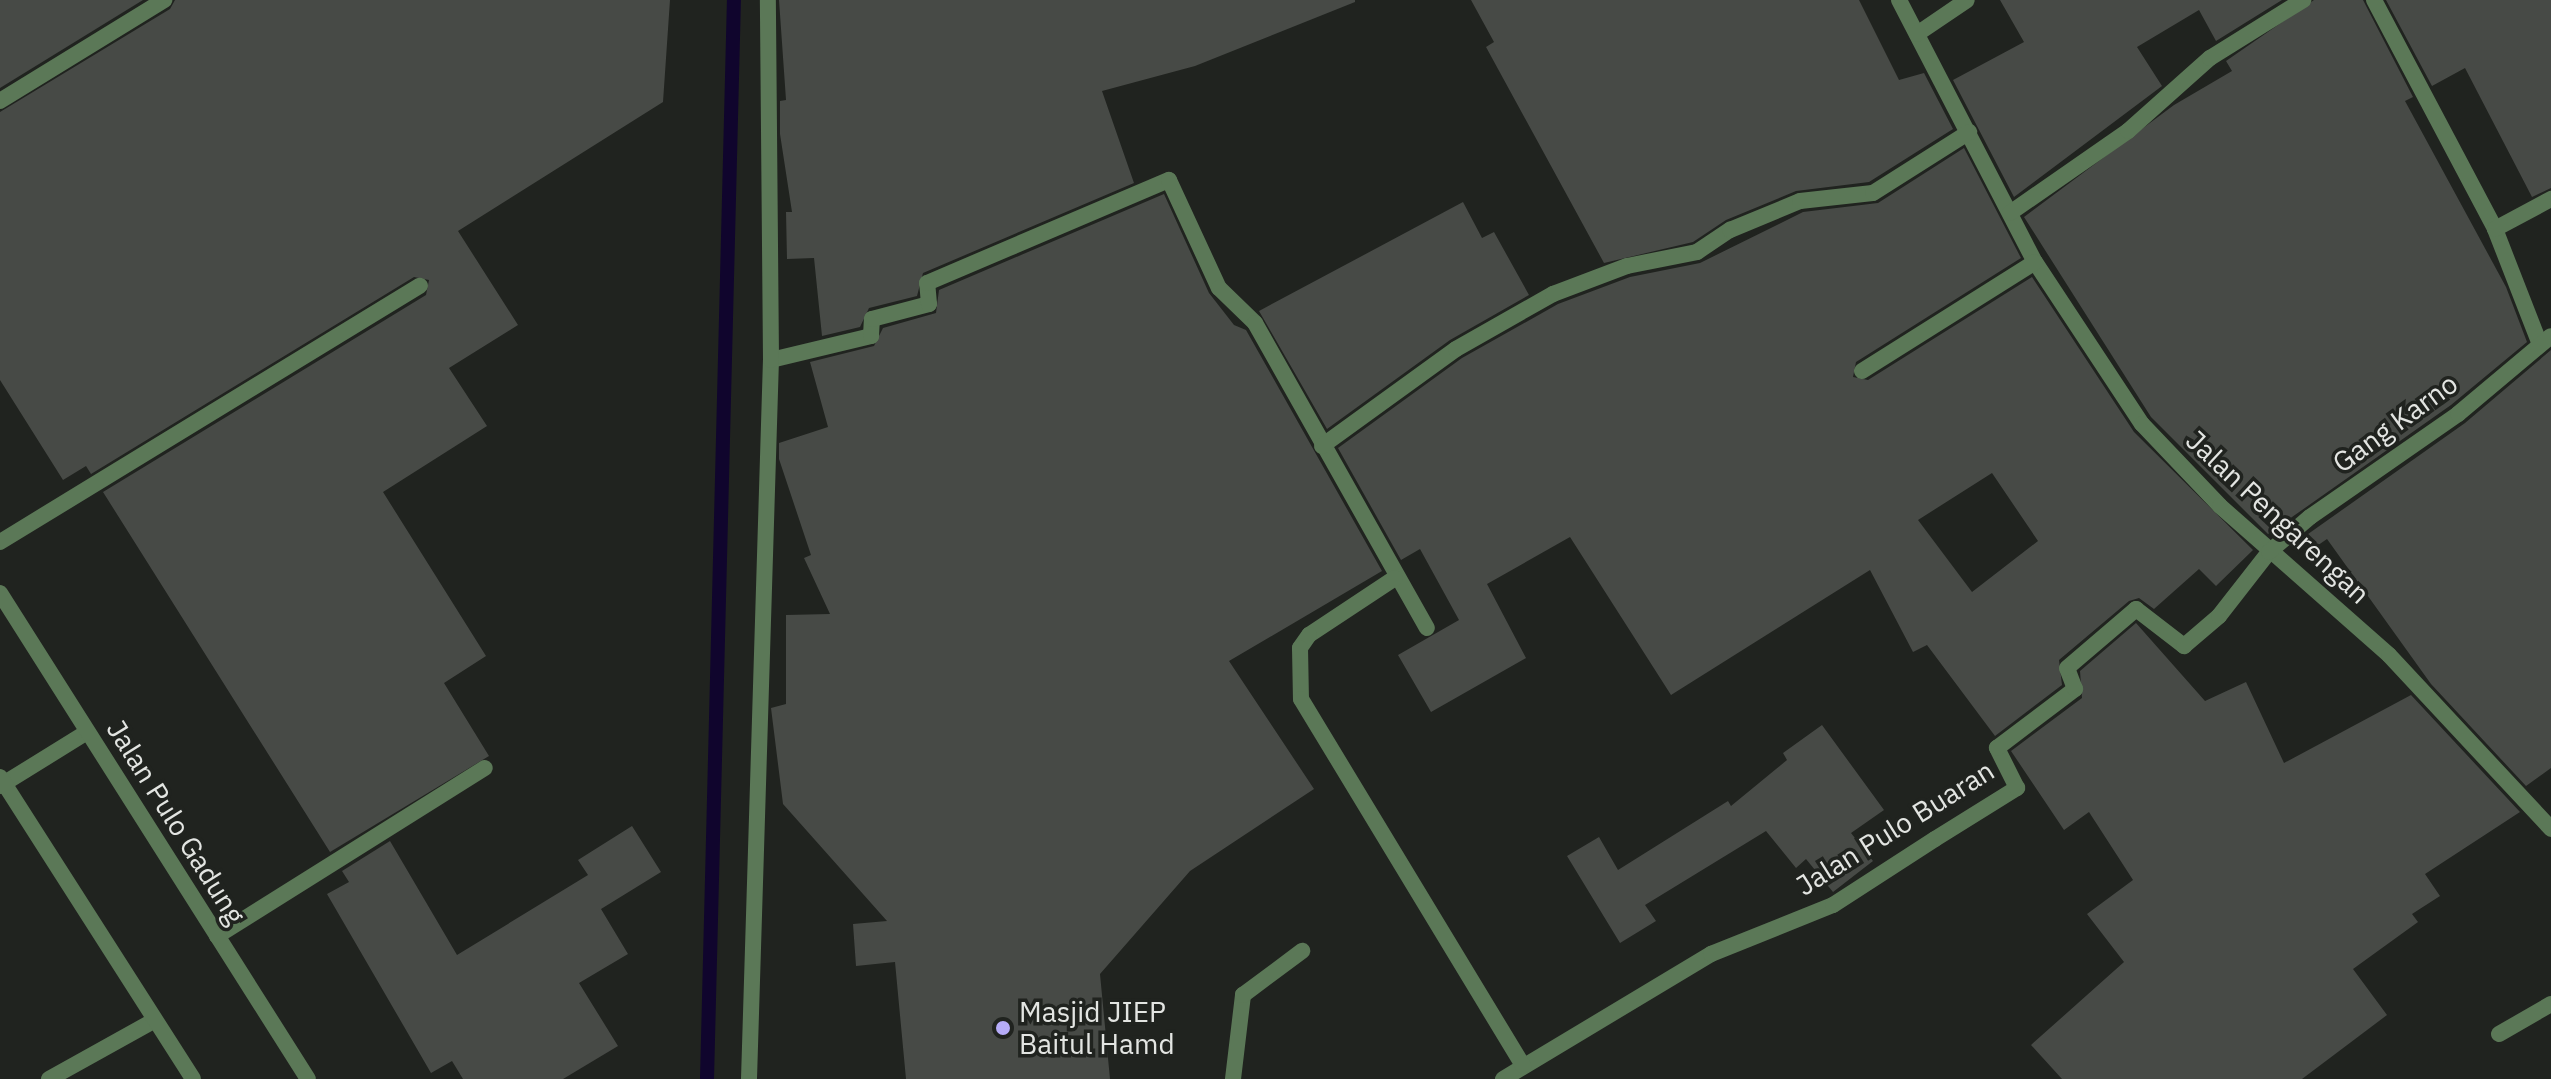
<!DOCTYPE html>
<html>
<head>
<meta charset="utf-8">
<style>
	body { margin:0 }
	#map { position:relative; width:2551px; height:1079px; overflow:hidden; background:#20231f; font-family:"IBM Plex Sans",sans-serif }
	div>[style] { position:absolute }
	.stream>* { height:14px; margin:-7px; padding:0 7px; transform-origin:7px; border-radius:7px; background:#10052d }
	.building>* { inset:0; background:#474a46 }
	.service>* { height:16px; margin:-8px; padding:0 8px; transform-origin:8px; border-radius:8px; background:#5b7857 }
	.minor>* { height:16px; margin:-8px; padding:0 8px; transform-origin:8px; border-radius:8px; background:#5b7857 }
	.tertiary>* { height:16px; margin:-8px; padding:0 8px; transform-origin:8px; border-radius:8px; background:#5b7857 }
	.dots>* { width:22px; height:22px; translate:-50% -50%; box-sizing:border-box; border:4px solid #20231f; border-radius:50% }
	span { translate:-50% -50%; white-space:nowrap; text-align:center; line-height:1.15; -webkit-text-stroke:7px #20231f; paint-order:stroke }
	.street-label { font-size:28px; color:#e3e5e2 }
	.poi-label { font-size:28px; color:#e3e5e2 }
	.left { translate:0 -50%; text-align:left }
</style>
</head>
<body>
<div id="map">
	<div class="stream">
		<i style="left:707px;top:1079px;width:1079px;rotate:-88.57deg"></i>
	</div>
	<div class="building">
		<i style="clip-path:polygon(0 0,143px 0,0 88px)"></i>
		<i style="clip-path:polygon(175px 0,670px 0,663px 102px,458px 231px,518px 325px,449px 368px,487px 426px,383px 492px,486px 656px,444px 683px,489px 756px,330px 852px,103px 492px,426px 295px,429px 280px,414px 277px,91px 474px,86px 466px,63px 480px,0 380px,0 112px,170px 9px)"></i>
		<i style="clip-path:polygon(779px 0,1355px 0,1355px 2px,1195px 66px,1102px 91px,1134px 183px,923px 273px,917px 296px,869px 308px,860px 327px,822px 336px,814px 258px,787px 259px,786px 212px,792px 212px,780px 134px,780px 101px,786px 100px)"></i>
		<i style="clip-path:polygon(1471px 0,1859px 0,1899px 80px,1924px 73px,1953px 129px,1869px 182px,1796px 191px,1726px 220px,1693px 242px,1604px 263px,1486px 47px,1494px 42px)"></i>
		<i style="clip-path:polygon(2000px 0,2282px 0,2216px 41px,2199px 10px,2137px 47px,2162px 86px,2014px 197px,1953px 80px,2024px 42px)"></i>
		<i style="clip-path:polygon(2314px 0,2363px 0,2413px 97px,2405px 101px,2506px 287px,2527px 342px,2451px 405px,2268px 534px,2151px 417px,2024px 217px,2174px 105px,2232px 71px,2226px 61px)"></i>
		<i style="clip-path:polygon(2386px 0,2551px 0,2551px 188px,2532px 197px,2465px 68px,2432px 86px)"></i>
		<i style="clip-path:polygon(evenodd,1964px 148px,2021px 258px,1856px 362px,1853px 377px,1868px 380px,2032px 277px,2134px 432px,2253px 550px,2216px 586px,2199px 569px,2154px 609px,2139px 598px,2129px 601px,2059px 660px,2062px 685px,1995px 736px,1927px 645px,1913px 652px,1870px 570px,1671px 695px,1570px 537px,1487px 584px,1526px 658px,1431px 712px,1398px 655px,1459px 620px,1420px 549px,1401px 560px,1338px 448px,1462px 358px,1558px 304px,1630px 277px,1700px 263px,1803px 212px,1878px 203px,1964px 148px,1992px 473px,2038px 541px,1972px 592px,1918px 520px,1992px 473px)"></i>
		<i style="clip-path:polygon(1164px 194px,1209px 293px,1234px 325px,1246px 330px,1382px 571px,1229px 661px,1314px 789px,1190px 871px,1100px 974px,1110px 1079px,906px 1079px,895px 962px,856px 966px,853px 924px,887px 921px,783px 804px,771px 708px,786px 704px,786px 615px,830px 614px,804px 558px,811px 555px,779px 459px,779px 443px,828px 427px,810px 362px,874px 346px,883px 328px,936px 313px,939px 290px)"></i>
		<i style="clip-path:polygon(1463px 202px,1482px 238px,1494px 232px,1529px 295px,1450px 340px,1327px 429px,1259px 311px)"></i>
		<i style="clip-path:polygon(2551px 350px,2551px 768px,2526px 786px,2431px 684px,2327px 539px,2311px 550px,2301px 539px,2465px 423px)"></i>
		<i style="clip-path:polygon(2136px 623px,2205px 701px,2246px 682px,2284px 763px,2411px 695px,2520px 812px,2425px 874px,2440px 896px,2412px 914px,2418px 922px,2353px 969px,2387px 1015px,2302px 1079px,2062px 1079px,2031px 1045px,2124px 962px,2087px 914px,2133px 880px,2089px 812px,2064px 830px,2011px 751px,2082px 698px,2080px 671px)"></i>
		<i style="clip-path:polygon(1822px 725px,1884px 810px,1851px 833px,1873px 861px,1833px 892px,1806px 859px,1796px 868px,1766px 831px,1645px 905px,1656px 921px,1620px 943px,1567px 856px,1599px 837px,1618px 870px,1728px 801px,1731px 806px,1787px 760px,1783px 753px)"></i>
		<i style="clip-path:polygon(632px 826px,661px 872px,601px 909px,628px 954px,579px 983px,618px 1046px,563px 1079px,463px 1079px,452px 1061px,431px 1073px,327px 894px,349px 882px,342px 871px,390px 841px,457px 955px,588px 875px,578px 860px)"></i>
	</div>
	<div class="service">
		<i style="left:0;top:101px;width:193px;rotate:-31.6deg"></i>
		<i style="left:0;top:542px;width:492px;rotate:-31.4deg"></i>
		<i style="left:217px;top:936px;width:316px;rotate:-32.1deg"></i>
		<i style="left:49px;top:1079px;width:121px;rotate:-29.1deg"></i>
		<i style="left:1233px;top:1079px;width:85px;rotate:-83.2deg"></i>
		<i style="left:1243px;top:995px;width:74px;rotate:-36.7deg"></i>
		<i style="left:1503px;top:1079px;width:243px;rotate:-31deg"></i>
		<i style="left:1711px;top:954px;width:131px;rotate:-21.9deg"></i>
		<i style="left:1833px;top:905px;width:121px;rotate:-32.9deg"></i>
	</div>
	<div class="minor">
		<i style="left:1899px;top:0;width:295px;rotate:62.6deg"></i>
		<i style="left:2035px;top:262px;width:194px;rotate:56.6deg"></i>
		<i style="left:2142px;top:424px;width:113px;rotate:46.4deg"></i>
		<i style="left:2220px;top:506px;width:225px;rotate:41.4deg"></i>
		<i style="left:2389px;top:655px;width:238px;rotate:47deg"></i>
		<i style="left:2374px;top:0;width:259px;rotate:62.1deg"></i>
		<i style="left:2495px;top:229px;width:121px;rotate:68.7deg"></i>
		<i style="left:1917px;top:34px;width:60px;rotate:-34.2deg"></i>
		<i style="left:2010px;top:213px;width:144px;rotate:-34.8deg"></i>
		<i style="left:2128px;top:131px;width:110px;rotate:-41.7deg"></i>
		<i style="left:2210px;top:58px;width:110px;rotate:-31.9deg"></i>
		<i style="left:2495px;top:229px;width:64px;rotate:-28.2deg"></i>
		<i style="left:771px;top:360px;width:103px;rotate:-13.5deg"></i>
		<i style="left:871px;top:336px;width:17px;rotate:-87deg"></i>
		<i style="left:872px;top:319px;width:59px;rotate:-14.7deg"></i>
		<i style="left:929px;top:304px;width:21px;rotate:-95deg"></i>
		<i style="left:927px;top:283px;width:263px;rotate:-23.1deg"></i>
		<i style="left:1169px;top:180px;width:119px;rotate:65.2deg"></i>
		<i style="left:1219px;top:288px;width:50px;rotate:44.2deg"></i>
		<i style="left:1255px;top:323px;width:350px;rotate:60.6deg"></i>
		<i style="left:1862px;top:371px;width:204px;rotate:-32.2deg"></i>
		<i style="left:1322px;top:446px;width:165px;rotate:-35.9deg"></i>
		<i style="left:1456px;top:349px;width:112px;rotate:-29.6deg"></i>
		<i style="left:1553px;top:294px;width:79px;rotate:-20.7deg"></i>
		<i style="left:1627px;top:266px;width:71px;rotate:-11.3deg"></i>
		<i style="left:1697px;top:252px;width:40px;rotate:-34deg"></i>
		<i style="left:1730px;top:230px;width:76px;rotate:-22.5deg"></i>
		<i style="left:1800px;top:201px;width:73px;rotate:-6.3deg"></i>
		<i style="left:1873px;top:193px;width:114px;rotate:-32.4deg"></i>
		<i style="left:1395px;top:578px;width:103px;rotate:146.5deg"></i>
		<i style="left:1309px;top:635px;width:16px;rotate:125deg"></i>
		<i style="left:1300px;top:648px;width:51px;rotate:88.9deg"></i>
		<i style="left:1301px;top:699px;width:429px;rotate:58.8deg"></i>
		<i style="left:0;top:786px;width:102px;rotate:-31.8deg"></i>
		<i style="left:1935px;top:839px;width:97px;rotate:-31.9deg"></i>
		<i style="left:2017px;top:788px;width:45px;rotate:-116.6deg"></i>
		<i style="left:1997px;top:748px;width:98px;rotate:-37.1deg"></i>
		<i style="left:2075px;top:689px;width:22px;rotate:-111deg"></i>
		<i style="left:2067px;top:668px;width:91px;rotate:-40.5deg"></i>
		<i style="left:2136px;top:609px;width:61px;rotate:37.6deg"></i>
		<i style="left:2184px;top:646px;width:46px;rotate:-40.6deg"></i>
		<i style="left:2219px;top:616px;width:81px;rotate:-52deg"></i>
		<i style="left:2269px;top:552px;width:54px;rotate:-40.5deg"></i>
		<i style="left:2310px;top:517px;width:180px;rotate:-34.8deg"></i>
		<i style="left:2458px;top:414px;width:121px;rotate:-40deg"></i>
		<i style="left:2499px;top:1034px;width:60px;rotate:-30deg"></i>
		<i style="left:749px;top:1079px;width:719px;rotate:-88.25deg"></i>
		<i style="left:771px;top:360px;width:360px;rotate:-90.5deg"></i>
	</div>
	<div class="tertiary">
		<i style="left:0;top:593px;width:575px;rotate:57.64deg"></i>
		<i style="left:0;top:777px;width:358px;rotate:57.4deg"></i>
	</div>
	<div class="dots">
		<i style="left:1003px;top:1028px;background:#b6acf8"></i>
	</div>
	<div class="street-label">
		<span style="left:2395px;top:423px;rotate:-36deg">Gang Karno</span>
		<span style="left:2278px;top:517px;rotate:43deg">Jalan Pengarengan</span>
		<span style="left:176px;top:822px;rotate:58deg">Jalan Pulo Gadung</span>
		<span style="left:1895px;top:828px;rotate:-32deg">Jalan Pulo Buaran</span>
	</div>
	<div class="poi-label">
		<span class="left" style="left:1019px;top:1028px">Masjid JIEP<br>Baitul Hamd</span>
	</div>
</div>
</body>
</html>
